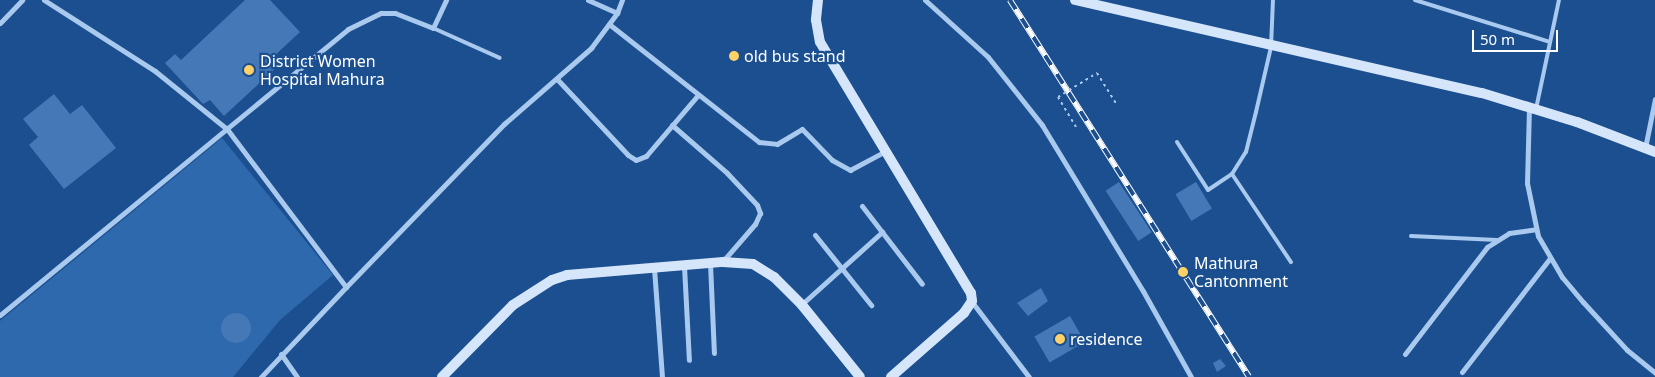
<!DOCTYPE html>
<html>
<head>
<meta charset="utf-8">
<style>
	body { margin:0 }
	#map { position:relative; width:1655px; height:377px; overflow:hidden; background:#1b4f8f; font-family:"Noto Sans",sans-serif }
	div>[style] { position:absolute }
	.green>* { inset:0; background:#2e69ad }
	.building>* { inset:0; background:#4478b7; transform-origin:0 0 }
	.round { border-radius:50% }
	.lane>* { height:4px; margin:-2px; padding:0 2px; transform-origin:2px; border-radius:2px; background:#a9c9ee }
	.street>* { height:5px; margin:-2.5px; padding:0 2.5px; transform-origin:2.5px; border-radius:2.5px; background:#a9c9ee }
	.secondary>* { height:10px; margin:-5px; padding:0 5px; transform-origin:5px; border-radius:5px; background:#d6e6fa }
	.rail>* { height:5.5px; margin-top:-2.75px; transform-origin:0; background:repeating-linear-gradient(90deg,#1b4f8f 0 11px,#fff 0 22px); box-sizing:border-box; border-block:1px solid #fff }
	.path-bridge>* { height:2px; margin-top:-1px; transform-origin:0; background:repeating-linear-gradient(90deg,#a9c9ee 0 2.5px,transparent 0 6.5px) }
	.dots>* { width:14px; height:14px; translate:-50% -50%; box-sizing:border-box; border:2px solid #1b4f8f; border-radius:50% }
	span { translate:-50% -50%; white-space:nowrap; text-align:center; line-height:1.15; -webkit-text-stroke:4.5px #1b4f8f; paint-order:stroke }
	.poi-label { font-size:16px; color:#fff }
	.left { translate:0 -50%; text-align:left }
	.scale { position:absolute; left:1472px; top:30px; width:86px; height:22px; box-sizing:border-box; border:2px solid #fff; border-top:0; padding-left:6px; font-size:15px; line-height:18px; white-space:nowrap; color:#fff; -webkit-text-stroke:4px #1b4f8f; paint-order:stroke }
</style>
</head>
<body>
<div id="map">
	<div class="green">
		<i style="clip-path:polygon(222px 138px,333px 275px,280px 320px,233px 377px,0 377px,0 321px)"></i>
	</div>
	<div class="building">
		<i style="clip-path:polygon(245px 0,270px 0,300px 32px,272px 58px,279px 65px,224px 116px,210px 100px,203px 104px,165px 63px,175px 54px,181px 60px)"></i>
		<i style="clip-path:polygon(54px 94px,70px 114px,82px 105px,116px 148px,64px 189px,29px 145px,38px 137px,23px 119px)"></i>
		<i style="left:1119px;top:182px;width:60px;height:16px;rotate:57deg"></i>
		<i style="left:1196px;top:182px;width:31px;height:24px;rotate:59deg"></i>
		<i style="clip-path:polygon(1041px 288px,1048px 301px,1028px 316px,1017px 303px)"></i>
		<i class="round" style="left:221px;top:313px;width:30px;height:30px"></i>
		<i style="left:1070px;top:316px;width:30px;height:41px;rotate:60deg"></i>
		<i style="clip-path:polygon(1220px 359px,1226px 366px,1217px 372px,1213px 363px)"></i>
	</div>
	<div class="lane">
		<i style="left:1415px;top:0;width:141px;rotate:17.3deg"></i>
		<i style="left:433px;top:28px;width:73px;rotate:24.1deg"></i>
		<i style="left:1536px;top:109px;width:111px;rotate:-78.1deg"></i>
		<i style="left:1177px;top:142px;width:57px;rotate:57.1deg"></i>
		<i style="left:1208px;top:190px;width:29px;rotate:-34deg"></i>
		<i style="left:1232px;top:174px;width:26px;rotate:-58deg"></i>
		<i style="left:1246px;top:152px;width:41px;rotate:-76deg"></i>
		<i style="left:1256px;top:112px;width:67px;rotate:-77deg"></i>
		<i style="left:1271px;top:47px;width:47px;rotate:-87.6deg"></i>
		<i style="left:1232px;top:174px;width:106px;rotate:56.2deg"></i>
		<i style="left:1411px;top:236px;width:86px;rotate:2.7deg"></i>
	</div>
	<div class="street">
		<i style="left:44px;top:0;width:132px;rotate:32.6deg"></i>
		<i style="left:155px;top:71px;width:92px;rotate:38.9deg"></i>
		<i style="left:227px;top:129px;width:198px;rotate:53deg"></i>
		<i style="left:346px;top:287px;width:124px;rotate:133.4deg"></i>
		<i style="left:588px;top:0;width:32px;rotate:24deg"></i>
		<i style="left:925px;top:0;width:85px;rotate:42.1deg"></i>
		<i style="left:988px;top:57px;width:87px;rotate:51.5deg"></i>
		<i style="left:1042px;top:125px;width:194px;rotate:58.7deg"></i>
		<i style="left:1143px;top:291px;width:98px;rotate:60.8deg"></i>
		<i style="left:0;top:23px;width:32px;rotate:-46deg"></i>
		<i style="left:609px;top:24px;width:191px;rotate:38.2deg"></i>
		<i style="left:759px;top:142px;width:18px;rotate:6deg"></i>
		<i style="left:777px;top:144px;width:29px;rotate:-31deg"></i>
		<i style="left:802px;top:129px;width:43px;rotate:45.9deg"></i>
		<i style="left:832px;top:160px;width:21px;rotate:29deg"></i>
		<i style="left:850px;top:170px;width:38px;rotate:-28deg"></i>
		<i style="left:557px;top:79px;width:104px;rotate:46.9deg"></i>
		<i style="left:628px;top:155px;width:9px;rotate:32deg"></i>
		<i style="left:636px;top:160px;width:11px;rotate:-22deg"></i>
		<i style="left:646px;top:156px;width:80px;rotate:-49.6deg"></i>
		<i style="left:1529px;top:107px;width:76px;rotate:91.5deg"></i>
		<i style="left:1527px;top:183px;width:54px;rotate:78.3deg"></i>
		<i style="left:1538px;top:236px;width:48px;rotate:59.7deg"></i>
		<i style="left:1562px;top:277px;width:33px;rotate:50deg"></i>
		<i style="left:1583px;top:302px;width:65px;rotate:47.5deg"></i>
		<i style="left:1627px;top:350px;width:36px;rotate:39deg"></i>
		<i style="left:672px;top:125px;width:73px;rotate:41.1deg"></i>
		<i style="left:727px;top:173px;width:44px;rotate:46.8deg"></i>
		<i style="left:757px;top:205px;width:9px;rotate:69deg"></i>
		<i style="left:760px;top:213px;width:12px;rotate:114deg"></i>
		<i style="left:755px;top:224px;width:49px;rotate:130.9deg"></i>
		<i style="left:1645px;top:148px;width:50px;rotate:-78.5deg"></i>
		<i style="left:862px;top:206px;width:98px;rotate:52.4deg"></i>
		<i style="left:815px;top:235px;width:90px;rotate:51.3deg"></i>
		<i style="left:710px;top:263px;width:90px;rotate:87.5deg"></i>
		<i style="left:684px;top:266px;width:94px;rotate:87deg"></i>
		<i style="left:654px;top:268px;width:109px;rotate:85.8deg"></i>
		<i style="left:346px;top:287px;width:227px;rotate:-45.9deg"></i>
		<i style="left:504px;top:124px;width:116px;rotate:-41.1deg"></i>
		<i style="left:591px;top:48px;width:44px;rotate:-53.4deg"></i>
		<i style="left:617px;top:13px;width:14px;rotate:-69deg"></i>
		<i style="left:972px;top:302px;width:94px;rotate:52.8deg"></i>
		<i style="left:802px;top:304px;width:108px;rotate:-42deg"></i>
		<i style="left:0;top:315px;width:450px;rotate:-39.4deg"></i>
		<i style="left:348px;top:29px;width:37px;rotate:-26deg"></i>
		<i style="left:381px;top:13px;width:14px"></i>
		<i style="left:395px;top:13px;width:41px;rotate:21.5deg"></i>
		<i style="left:433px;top:28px;width:31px;rotate:-65deg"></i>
		<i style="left:281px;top:354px;width:28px;rotate:55deg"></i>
		<i style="left:1405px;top:354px;width:135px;rotate:-52.5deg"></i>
		<i style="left:1487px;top:247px;width:26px;rotate:-32deg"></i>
		<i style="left:1509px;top:233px;width:27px;rotate:-8deg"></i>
		<i style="left:1462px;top:372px;width:144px;rotate:-52.3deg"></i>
	</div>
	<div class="secondary">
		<i style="left:818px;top:0;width:20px;rotate:96deg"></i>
		<i style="left:816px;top:20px;width:22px;rotate:80deg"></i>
		<i style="left:820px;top:42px;width:293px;rotate:59deg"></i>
		<i style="left:971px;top:293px;width:8px;rotate:83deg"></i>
		<i style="left:972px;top:301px;width:14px;rotate:124deg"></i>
		<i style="left:964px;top:313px;width:97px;rotate:138.8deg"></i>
		<i style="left:1075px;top:0;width:417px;rotate:12.9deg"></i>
		<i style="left:1482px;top:93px;width:99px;rotate:17deg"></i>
		<i style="left:1577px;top:122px;width:84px;rotate:21deg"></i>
		<i style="left:442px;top:377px;width:101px;rotate:-45.4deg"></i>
		<i style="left:513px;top:305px;width:46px;rotate:-32.7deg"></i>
		<i style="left:552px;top:280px;width:16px;rotate:-18deg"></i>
		<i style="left:567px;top:275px;width:157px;rotate:-4.8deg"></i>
		<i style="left:723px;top:262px;width:30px;rotate:4deg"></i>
		<i style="left:753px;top:264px;width:25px;rotate:32deg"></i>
		<i style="left:774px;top:277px;width:40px;rotate:45deg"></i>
		<i style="left:802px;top:305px;width:92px;rotate:51.1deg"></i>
	</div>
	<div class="rail">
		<i style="left:1010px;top:0;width:446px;rotate:57.6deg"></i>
	</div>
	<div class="path-bridge">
		<i style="left:1076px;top:127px;width:35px;rotate:-121deg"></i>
		<i style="left:1058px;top:97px;width:46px;rotate:-31.6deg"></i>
		<i style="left:1097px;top:73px;width:36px;rotate:58deg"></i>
	</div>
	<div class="dots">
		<i style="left:734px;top:56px;background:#ffd166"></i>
		<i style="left:249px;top:70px;background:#ffd166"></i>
		<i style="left:1183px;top:272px;background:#ffd166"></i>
		<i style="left:1060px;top:339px;background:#ffd166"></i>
	</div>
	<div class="poi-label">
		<span class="left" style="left:744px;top:56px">old bus stand</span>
		<span class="left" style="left:260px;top:70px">District Women<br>Hospital Mahura</span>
		<span class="left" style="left:1194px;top:272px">Mathura<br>Cantonment</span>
		<span class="left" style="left:1070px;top:339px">residence</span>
	</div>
	<div class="scale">50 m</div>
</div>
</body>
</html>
